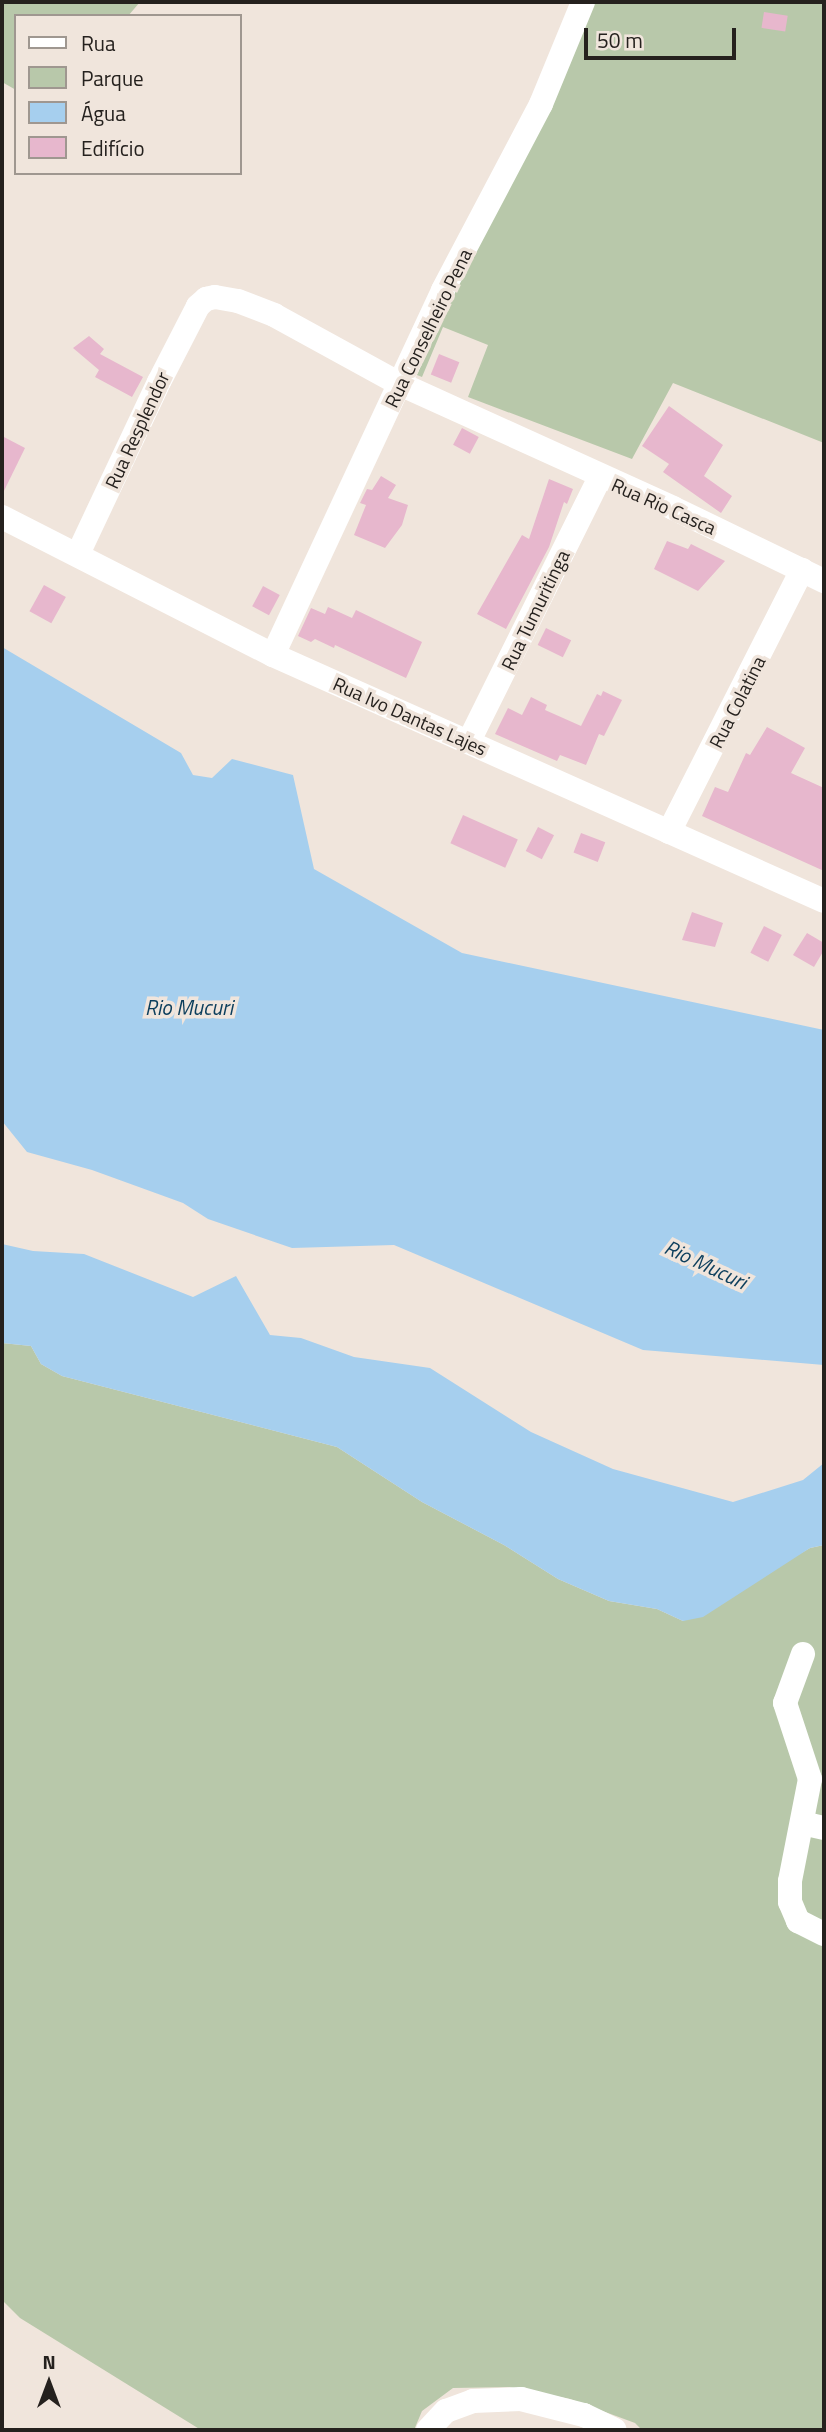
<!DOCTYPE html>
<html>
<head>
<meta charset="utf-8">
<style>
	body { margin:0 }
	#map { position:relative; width:826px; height:2432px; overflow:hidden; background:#f0e5dc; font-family:"Titillium Web",sans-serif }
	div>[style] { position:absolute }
	.green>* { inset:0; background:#b8c8aa }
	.water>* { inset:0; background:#a6cfee }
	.building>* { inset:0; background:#e7b7cd; transform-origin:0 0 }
	.minor>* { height:24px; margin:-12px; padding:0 12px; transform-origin:12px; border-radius:12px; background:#fff }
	span { translate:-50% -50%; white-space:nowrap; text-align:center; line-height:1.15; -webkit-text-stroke:7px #f0e5dc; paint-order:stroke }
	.street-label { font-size:19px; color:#25211e }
	.water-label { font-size:21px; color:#0c3e5c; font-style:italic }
	.frame { position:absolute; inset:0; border:4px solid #25211e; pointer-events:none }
	.legend { position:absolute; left:14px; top:14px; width:228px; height:161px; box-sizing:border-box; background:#f0e5dc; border:2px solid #9f9790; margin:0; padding:9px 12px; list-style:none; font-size:21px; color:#25211e }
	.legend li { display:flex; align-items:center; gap:14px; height:35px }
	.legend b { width:35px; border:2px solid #9f9790 }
	.north { position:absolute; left:14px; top:2348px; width:70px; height:70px; -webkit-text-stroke:5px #f0e5dc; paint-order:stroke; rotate:0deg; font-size:19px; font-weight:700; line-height:28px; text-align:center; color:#25211e }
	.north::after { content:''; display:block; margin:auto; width:24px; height:32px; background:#25211e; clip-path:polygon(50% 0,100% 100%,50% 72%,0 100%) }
	.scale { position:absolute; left:584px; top:28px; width:152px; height:32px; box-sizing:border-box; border:4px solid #25211e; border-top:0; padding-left:9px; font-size:21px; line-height:24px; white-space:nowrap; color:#25211e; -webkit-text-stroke:5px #f0e5dc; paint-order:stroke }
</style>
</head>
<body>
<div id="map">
	<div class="green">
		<i style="clip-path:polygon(2px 2px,140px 2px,128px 16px,16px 16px,16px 90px,2px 82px)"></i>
		<i style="clip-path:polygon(592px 2px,824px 2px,824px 443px,673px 383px,632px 459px,468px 397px,488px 345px,443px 327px,422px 377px,412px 373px)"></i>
		<i style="clip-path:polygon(2px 1343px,31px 1346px,41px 1364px,62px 1376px,337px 1447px,422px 1502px,504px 1545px,558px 1579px,609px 1601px,657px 1609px,683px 1621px,810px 1548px,824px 1545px,824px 2430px,642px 2430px,635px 2423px,570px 2399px,509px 2387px,453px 2388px,422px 2411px,414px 2430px,201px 2430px,20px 2318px,2px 2300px)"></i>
	</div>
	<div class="water">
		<i style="clip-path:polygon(2px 647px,181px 753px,193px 775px,212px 778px,232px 759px,293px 775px,314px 869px,462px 953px,824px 1030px,824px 1365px,643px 1350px,394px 1245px,292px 1248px,208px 1219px,183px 1203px,92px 1170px,27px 1152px,2px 1121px)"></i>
		<i style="clip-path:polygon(2px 1244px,33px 1251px,84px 1254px,193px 1297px,236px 1276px,270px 1335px,301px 1338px,354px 1357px,430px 1368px,531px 1432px,613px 1469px,733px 1502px,803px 1480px,824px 1463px,824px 1545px,810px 1548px,703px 1617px,683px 1621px,657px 1609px,609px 1601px,558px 1579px,504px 1545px,422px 1502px,337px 1447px,62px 1376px,41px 1364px,31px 1346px,2px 1343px)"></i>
	</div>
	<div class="building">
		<i style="left:764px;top:12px;width:24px;height:16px;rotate:9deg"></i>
		<i style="clip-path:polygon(89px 336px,104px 349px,100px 354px,143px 377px,132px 397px,95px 377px,99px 370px,73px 348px)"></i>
		<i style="left:439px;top:354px;width:22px;height:22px;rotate:22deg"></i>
		<i style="clip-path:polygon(669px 406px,723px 445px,704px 476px,732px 496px,721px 513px,663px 472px,669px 464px,642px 446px)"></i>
		<i style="left:462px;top:428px;width:19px;height:19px;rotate:28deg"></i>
		<i style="clip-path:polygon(2px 436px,25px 448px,2px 495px)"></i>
		<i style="clip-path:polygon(381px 476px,396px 485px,388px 498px,408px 505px,402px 525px,385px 548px,354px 535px,366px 505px,360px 503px,367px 489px,372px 490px)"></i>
		<i style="clip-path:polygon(549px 479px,573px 489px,567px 504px,564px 502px,549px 547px,506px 629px,477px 614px,522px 535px,529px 539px)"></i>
		<i style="clip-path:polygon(667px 541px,688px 549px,691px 544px,725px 561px,698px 591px,654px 569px)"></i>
		<i style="left:44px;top:585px;width:25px;height:30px;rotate:29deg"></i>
		<i style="left:263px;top:586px;width:19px;height:23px;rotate:28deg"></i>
		<i style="clip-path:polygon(328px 607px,352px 618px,356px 610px,422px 642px,406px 678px,335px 645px,334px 648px,315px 639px,311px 642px,298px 636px,311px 608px,325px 614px)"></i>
		<i style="left:546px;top:628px;width:28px;height:19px;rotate:26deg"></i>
		<i style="clip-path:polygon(603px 691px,622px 700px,604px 736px,599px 734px,586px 765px,560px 755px,557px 761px,495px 734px,508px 708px,522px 715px,531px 697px,547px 705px,545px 710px,581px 726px,597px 694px,601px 696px)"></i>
		<i style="clip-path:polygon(767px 727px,805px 748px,791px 773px,824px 788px,824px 871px,702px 816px,715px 787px,728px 792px,746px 753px,750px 755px)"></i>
		<i style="left:463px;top:815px;width:60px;height:31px;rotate:24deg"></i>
		<i style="left:538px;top:827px;width:18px;height:27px;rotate:27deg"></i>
		<i style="left:581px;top:833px;width:26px;height:21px;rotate:21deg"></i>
		<i style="clip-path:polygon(692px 912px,723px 923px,715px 947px,682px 940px)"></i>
		<i style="left:764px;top:926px;width:20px;height:30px;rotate:27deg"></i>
		<i style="clip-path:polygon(807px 933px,824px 943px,824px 950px,814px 967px,793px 955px)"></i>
	</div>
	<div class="minor">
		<i style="left:2px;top:517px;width:304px;rotate:27deg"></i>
		<i style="left:273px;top:655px;width:603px;rotate:24.06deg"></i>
		<i style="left:78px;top:554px;width:190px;rotate:-64.8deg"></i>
		<i style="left:159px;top:382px;width:85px;rotate:-62.8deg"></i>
		<i style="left:198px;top:306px;width:11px;rotate:-41deg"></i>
		<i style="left:206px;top:299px;width:9px;rotate:-13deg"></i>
		<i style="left:215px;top:297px;width:23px;rotate:10deg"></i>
		<i style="left:238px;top:301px;width:39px;rotate:21deg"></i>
		<i style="left:274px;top:315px;width:144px;rotate:28.7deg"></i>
		<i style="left:400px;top:384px;width:300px;rotate:24.4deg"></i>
		<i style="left:673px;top:508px;width:168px;rotate:25.8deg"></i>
		<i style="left:273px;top:655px;width:403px;rotate:-65deg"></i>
		<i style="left:443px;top:290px;width:210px;rotate:-62.2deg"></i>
		<i style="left:541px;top:104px;width:110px;rotate:-67.6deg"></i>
		<i style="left:469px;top:741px;width:295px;rotate:-63.6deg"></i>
		<i style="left:669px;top:832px;width:294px;rotate:-63.1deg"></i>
		<i style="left:803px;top:1654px;width:52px;rotate:110.2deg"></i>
		<i style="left:785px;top:1703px;width:80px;rotate:71.8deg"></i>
		<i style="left:810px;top:1779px;width:104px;rotate:101.1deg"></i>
		<i style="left:790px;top:1881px;width:21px;rotate:90deg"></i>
		<i style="left:790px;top:1902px;width:21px;rotate:67deg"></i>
		<i style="left:798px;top:1921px;width:29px;rotate:27deg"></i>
		<i style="left:802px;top:1823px;width:23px;rotate:13deg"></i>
		<i style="left:428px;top:2430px;width:26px;rotate:-47deg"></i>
		<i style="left:446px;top:2411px;width:29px;rotate:-20deg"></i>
		<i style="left:473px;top:2401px;width:48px;rotate:-2.4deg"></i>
		<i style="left:521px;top:2399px;width:65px;rotate:14.3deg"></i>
		<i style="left:584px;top:2415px;width:34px;rotate:26deg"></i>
	</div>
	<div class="street-label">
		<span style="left:428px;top:328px;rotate:-64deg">Rua Conselheiro Pena</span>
		<span style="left:137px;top:430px;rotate:-65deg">Rua Resplendor</span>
		<span style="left:664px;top:506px;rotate:24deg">Rua Rio Casca</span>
		<span style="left:535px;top:610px;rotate:-64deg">Rua Tumuritinga</span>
		<span style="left:737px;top:702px;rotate:-63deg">Rua Colatina</span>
		<span style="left:410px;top:716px;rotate:24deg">Rua Ivo Dantas Lajes</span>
	</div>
	<div class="water-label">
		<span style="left:189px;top:1007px">Rio Mucuri</span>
		<span style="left:706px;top:1264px;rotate:25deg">Rio Mucuri</span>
	</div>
	<div class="frame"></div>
	<ul class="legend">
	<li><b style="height:9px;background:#fff"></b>Rua</li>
	<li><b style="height:19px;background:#b8c8aa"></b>Parque</li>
	<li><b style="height:19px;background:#a6cfee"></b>Água</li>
	<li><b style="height:19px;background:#e7b7cd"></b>Edifício</li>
	</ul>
	<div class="north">N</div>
	<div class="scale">50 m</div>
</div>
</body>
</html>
